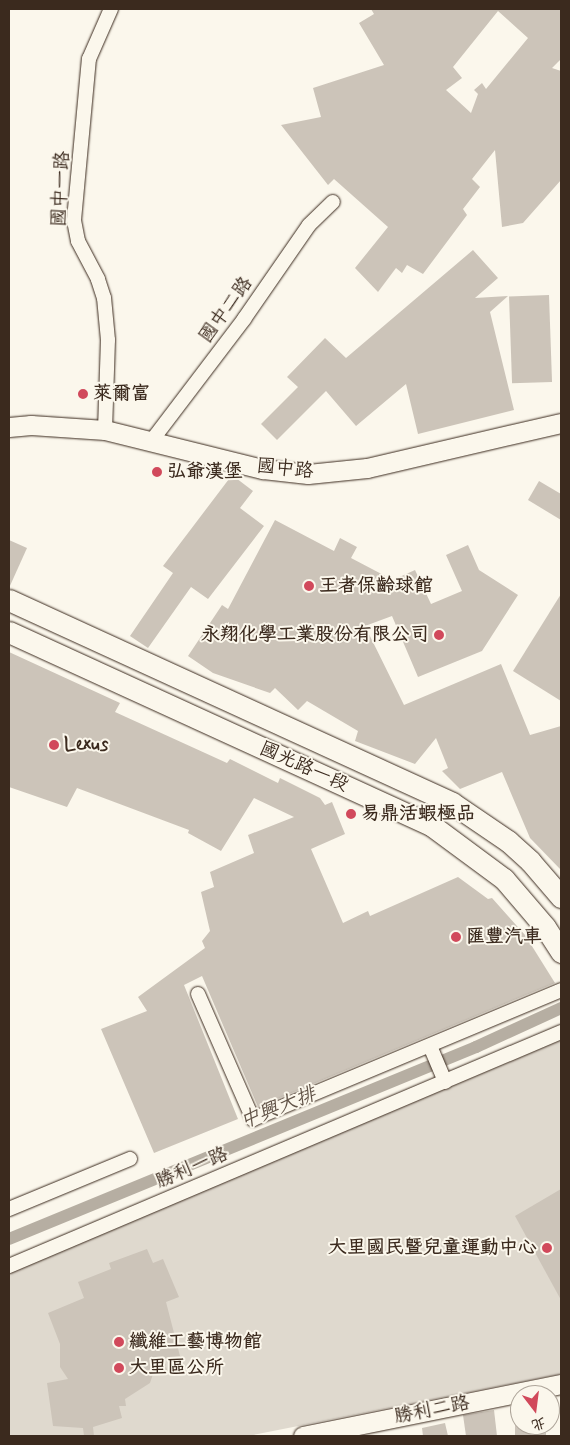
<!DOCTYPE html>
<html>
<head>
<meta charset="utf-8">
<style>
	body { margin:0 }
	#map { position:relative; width:570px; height:1445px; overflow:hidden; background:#fbf7ec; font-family:Mynerve,"LXGW WenKai TC",sans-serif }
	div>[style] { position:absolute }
	.green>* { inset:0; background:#dfd9ce }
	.canal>* { height:12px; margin:-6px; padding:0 6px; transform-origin:6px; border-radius:6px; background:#b6aea2 }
	.building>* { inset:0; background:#ccc4b9; transform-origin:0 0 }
	.roads { filter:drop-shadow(0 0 1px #3b2a1e) drop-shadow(0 0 1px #3b2a1e) }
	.street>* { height:14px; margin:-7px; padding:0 7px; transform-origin:7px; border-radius:7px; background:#fbf7ec }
	.secondary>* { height:19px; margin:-9.5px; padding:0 9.5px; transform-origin:9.5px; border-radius:9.5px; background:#fbf7ec }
	.primary>* { height:21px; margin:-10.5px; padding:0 10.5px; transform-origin:10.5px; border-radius:10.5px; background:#fbf7ec }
	.dots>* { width:14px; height:14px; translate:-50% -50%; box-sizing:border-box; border:2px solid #fbf7ec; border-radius:50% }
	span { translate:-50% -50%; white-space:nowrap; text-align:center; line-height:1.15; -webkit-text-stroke:4px #fbf7ec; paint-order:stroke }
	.street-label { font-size:19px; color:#3b2a1e }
	.poi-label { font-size:19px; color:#3b2a1e; font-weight:700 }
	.left { translate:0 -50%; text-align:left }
	.right { translate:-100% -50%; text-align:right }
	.water-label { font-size:20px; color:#605246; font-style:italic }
	.frame { position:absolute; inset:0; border:10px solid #3b2a1e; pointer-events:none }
	.north { position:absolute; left:510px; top:1385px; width:50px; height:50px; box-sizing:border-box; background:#fbf7ec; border:1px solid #aea59a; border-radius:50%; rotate:165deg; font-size:14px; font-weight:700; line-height:20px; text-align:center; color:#3b2a1e }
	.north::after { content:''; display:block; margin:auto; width:18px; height:22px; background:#d1495b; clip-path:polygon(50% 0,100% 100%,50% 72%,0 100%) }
</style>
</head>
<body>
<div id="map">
	<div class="green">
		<i style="clip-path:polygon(561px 1040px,561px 1374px,248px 1436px,9px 1436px,9px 1273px)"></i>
	</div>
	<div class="canal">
		<i style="left:9px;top:1239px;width:505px;rotate:-22.35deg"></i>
		<i style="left:476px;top:1047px;width:94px;rotate:-24.6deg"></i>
	</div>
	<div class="building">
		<i style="clip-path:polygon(evenodd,371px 9px,561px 9px,561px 59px,552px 68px,561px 71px,561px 180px,523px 223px,502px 227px,495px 150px,472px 179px,480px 187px,463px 209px,467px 215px,423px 274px,407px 265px,402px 273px,396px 268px,378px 292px,355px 268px,388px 227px,334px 179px,328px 185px,281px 125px,321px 117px,313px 88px,384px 65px,359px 23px,374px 14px,371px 9px,498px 11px,528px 38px,486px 89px,482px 83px,474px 90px,478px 94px,471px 113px,446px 90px,462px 78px,453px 67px,498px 11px)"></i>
		<i style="clip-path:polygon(473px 250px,498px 278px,475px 298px,508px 296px,490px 312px,514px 410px,418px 434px,406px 384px,356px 426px,326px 391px,277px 440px,261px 424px,298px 387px,287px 377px,325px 338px,346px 358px)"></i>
		<i style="left:549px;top:295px;width:87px;height:40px;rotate:88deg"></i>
		<i style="clip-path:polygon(232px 475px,253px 491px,240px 508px,264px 526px,208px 599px,191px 587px,148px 648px,130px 636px,173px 573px,163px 566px)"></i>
		<i style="clip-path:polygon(539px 481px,561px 494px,561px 520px,528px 500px)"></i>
		<i style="clip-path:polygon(275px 520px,334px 551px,340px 538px,357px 547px,351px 558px,393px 580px,415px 570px,431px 604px,462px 591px,446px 555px,468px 545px,479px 570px,518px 595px,482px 651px,418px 677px,392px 616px,365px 626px,404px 705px,501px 664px,530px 735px,561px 726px,561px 870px,530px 838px,502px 772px,460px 789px,442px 771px,448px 768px,436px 738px,415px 764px,355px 741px,358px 731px,307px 701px,298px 710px,275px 688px,270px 693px,213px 673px,188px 656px,222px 605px,228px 609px)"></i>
		<i style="clip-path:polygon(9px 540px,27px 548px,9px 588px)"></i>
		<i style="clip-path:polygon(561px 594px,561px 701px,513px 671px)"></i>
		<i style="clip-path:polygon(9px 652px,120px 703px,115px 712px,227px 763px,230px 759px,278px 783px,280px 778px,320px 798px,325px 805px,332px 802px,345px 834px,311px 849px,343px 923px,368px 911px,370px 916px,458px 877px,488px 899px,492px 898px,525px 935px,555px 983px,258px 1107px,202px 976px,184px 985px,238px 1119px,154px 1153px,101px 1029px,147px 1011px,138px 997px,205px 948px,202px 941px,210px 931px,201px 892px,214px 887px,210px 872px,254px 853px,248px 835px,294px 817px,254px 798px,221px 851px,188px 833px,189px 830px,77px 788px,67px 807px,9px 787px)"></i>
		<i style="clip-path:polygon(561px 1189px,561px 1300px,515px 1216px)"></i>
		<i style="clip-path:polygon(147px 1249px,153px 1263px,163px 1259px,179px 1297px,166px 1302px,180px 1356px,164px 1359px,167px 1370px,154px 1371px,150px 1383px,125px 1399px,126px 1406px,119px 1406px,122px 1418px,93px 1427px,94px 1436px,84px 1436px,83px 1428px,53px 1426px,47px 1383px,68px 1379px,60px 1367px,60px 1344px,48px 1313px,84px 1298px,78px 1282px,111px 1269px,109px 1263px)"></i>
		<i style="clip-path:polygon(494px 1410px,497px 1436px,466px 1436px,463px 1415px)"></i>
		<i style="clip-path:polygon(445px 1423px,448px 1436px,423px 1436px,422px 1428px)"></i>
		<i style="left:515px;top:1425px;width:31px;height:11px"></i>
	</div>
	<div class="roads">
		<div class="street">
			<i style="left:105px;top:430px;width:90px;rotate:-88.1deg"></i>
			<i style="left:108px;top:340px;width:42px;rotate:-95.4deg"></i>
			<i style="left:104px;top:298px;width:20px;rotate:-108deg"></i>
			<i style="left:98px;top:279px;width:43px;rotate:-117.8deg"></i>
			<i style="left:78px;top:241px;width:21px;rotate:-101deg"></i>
			<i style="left:74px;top:220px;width:162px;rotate:-84.7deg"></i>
			<i style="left:89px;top:59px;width:55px;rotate:-66.3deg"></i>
			<i style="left:150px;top:443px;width:156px;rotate:-52.8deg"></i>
			<i style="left:244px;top:319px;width:114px;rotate:-55.3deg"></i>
			<i style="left:309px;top:225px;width:33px;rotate:-44deg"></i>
			<i style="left:198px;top:994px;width:137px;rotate:66.3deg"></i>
			<i style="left:253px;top:1119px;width:334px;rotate:-22.7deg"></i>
			<i style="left:430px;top:1046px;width:39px;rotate:67deg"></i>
			<i style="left:9px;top:1209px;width:131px;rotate:-22.5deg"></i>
			<i style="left:9px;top:1266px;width:600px;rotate:-22.97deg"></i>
		</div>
		<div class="secondary">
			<i style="left:9px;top:427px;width:22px;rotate:-5deg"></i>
			<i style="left:31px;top:425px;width:74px;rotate:3.9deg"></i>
			<i style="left:105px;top:430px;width:163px;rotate:13.9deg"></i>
			<i style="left:263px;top:469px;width:45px;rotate:6.3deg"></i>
			<i style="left:308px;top:474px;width:59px;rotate:-5.8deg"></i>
			<i style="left:367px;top:468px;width:199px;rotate:-13.1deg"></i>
			<i style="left:303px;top:1436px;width:263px;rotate:-11.4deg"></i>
		</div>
		<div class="primary">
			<i style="left:9px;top:600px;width:487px;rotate:24.6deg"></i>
			<i style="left:452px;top:803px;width:68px;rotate:34.2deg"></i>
			<i style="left:508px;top:841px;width:30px;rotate:42deg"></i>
			<i style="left:530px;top:861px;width:48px;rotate:49.3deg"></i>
			<i style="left:9px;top:632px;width:464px;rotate:24.6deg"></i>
			<i style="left:431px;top:825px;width:91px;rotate:36.5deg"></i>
			<i style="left:504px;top:879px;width:63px;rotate:49.5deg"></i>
			<i style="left:545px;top:927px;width:30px;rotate:57deg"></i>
		</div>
	</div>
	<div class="dots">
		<i style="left:83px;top:394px;background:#d1495b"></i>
		<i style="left:157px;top:472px;background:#d1495b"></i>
		<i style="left:309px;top:586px;background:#d1495b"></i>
		<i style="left:439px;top:635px;background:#d1495b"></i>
		<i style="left:54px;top:745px;background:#d1495b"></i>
		<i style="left:351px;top:814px;background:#d1495b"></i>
		<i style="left:456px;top:937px;background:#d1495b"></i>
		<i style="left:547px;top:1248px;background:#d1495b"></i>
		<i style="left:119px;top:1342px;background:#d1495b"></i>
		<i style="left:119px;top:1368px;background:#d1495b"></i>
	</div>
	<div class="street-label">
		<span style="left:61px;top:189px;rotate:-87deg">國中一路</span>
		<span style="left:226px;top:310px;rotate:-54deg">國中二路</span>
		<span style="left:285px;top:469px;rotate:6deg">國中路</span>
		<span style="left:304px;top:767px;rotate:24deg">國光路一段</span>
		<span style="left:192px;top:1168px;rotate:-23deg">勝利一路</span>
		<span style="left:432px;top:1410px;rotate:-11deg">勝利二路</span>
	</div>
	<div class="poi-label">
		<span class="left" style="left:93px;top:394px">萊爾富</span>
		<span class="left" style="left:167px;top:472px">弘爺漢堡</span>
		<span class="left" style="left:319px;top:586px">王者保齡球館</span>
		<span class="right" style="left:429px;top:635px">永翔化學工業股份有限公司</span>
		<span class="left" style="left:64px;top:745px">Lexus</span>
		<span class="left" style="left:361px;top:814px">易鼎活蝦極品</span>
		<span class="left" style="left:466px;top:937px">匯豐汽車</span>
		<span class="right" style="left:537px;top:1248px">大里國民暨兒童運動中心</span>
		<span class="left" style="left:129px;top:1342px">纖維工藝博物館</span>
		<span class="left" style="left:129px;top:1368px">大里區公所</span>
	</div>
	<div class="water-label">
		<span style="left:278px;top:1108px;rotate:-22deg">中興大排</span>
	</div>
	<div class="frame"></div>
	<div class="north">北</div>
</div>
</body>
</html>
